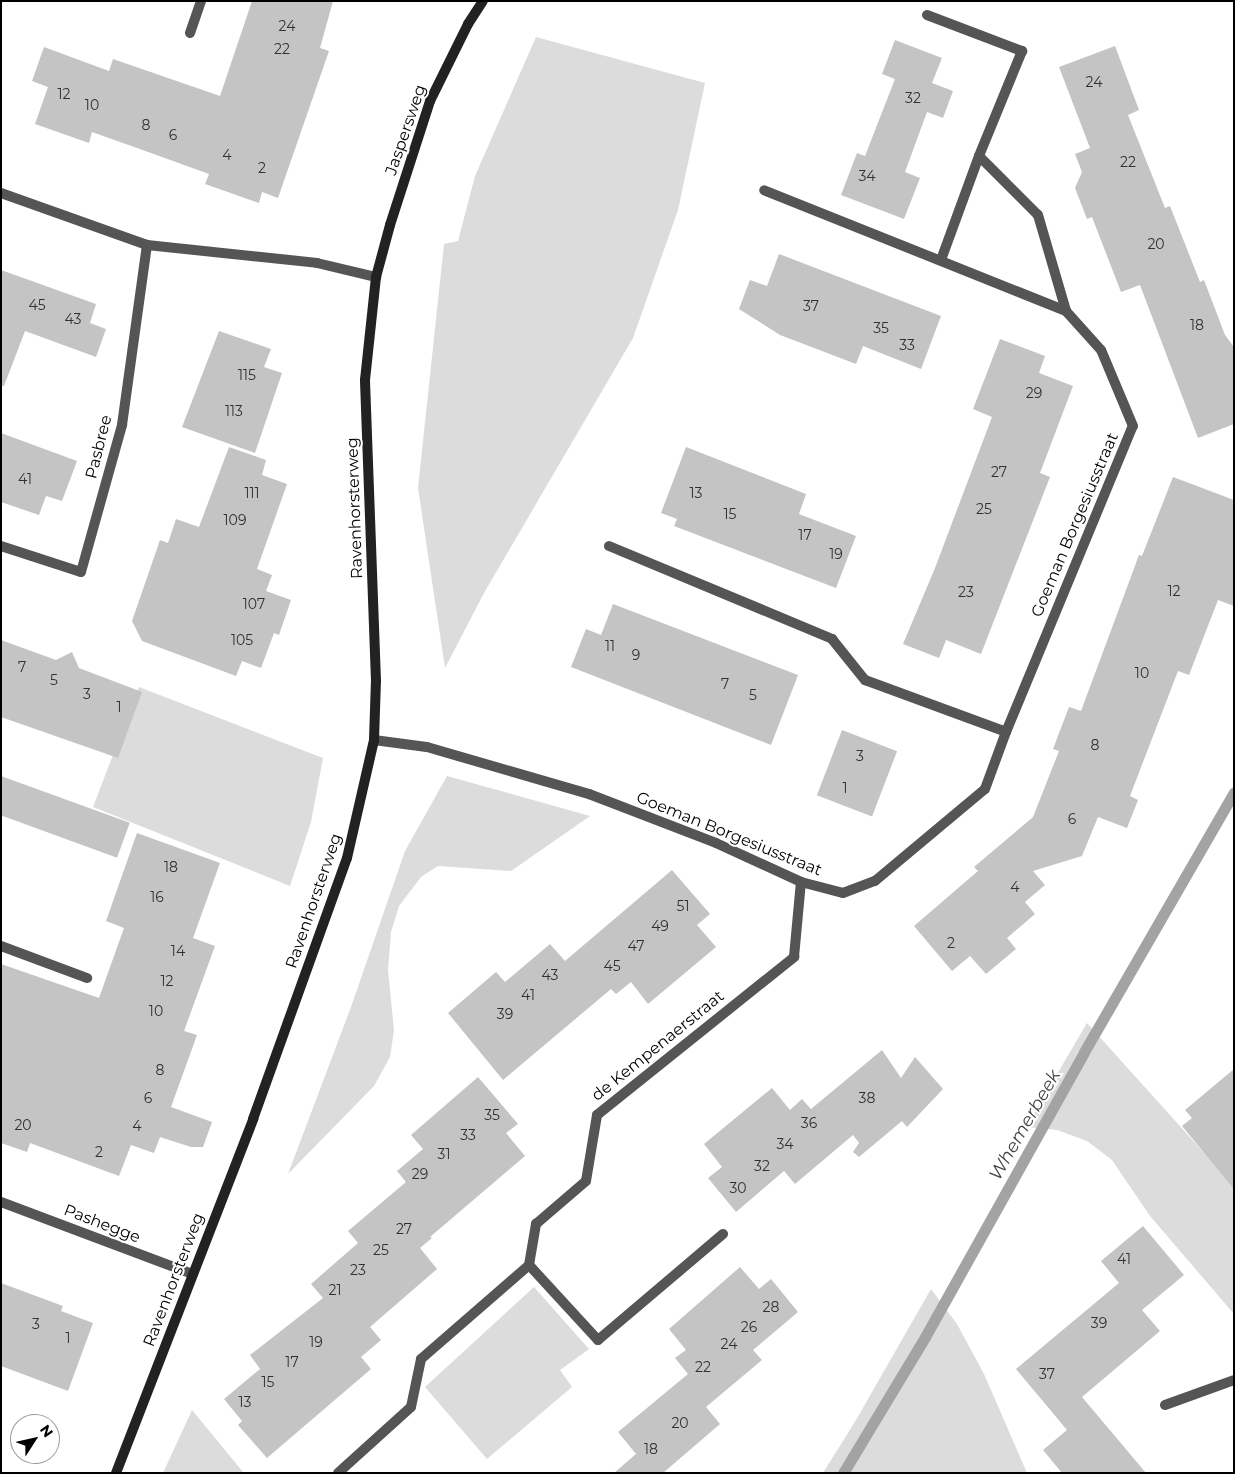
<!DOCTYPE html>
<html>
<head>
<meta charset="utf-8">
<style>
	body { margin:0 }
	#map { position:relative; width:1235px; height:1474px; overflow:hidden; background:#fff; font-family:Montserrat,sans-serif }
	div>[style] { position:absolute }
	.green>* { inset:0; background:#dcdcdc }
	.stream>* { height:11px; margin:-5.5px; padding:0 5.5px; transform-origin:5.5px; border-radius:5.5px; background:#a3a3a3 }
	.building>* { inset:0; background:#c4c4c4; transform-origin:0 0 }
	.street>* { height:10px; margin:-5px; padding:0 5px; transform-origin:5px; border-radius:5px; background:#555 }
	.secondary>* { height:10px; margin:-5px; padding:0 5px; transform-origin:5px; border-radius:5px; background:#222 }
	span { translate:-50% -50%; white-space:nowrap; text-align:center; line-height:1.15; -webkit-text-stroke:4px #fff; paint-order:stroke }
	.number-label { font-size:14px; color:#313131 }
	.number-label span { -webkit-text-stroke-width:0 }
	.street-label { font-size:16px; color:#000 }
	.water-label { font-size:18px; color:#444; font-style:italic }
	.frame { position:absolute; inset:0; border:2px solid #000; pointer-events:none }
	.north { position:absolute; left:10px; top:1414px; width:50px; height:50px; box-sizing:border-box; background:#fff; border:1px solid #999; border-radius:50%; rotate:55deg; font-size:14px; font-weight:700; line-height:20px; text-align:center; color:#000 }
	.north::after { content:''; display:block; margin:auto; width:18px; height:22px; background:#000; clip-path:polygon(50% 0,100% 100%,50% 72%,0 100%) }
</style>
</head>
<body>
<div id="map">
	<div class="green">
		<i style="clip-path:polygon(536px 37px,705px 83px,678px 210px,633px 338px,484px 593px,445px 668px,418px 488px,444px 244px,458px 241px,475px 176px)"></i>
		<i style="clip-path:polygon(139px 687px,323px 758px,311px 822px,290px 886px,93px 807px)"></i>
		<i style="clip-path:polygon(447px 776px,590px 816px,511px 871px,438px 866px,421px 877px,399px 906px,391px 932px,388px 970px,394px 1030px,390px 1057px,374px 1086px,288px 1174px,351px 1007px,405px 851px)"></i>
		<i style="clip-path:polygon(1087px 1023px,1234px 1186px,1234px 1314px,1150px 1216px,1112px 1160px,1087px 1141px,1057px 1130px,1026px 1127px)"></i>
		<i style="clip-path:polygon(534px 1287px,589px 1349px,560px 1370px,572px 1387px,487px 1459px,425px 1387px)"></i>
		<i style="clip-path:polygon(931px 1289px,957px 1324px,984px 1374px,1027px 1473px,823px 1473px,856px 1420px)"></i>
		<i style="clip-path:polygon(192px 1410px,243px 1472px,163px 1473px)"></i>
	</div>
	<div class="stream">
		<i style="left:843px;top:1473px;width:159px;rotate:-58.9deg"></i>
		<i style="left:925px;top:1337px;width:326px;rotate:-60.8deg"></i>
		<i style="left:1084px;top:1052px;width:300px;rotate:-60deg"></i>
	</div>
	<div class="building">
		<i style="clip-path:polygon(252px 1px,333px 1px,320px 48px,329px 51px,278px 198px,262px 192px,259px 203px,205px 184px,209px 174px,151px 153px,92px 132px,89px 143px,35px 124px,48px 87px,32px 81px,44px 47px,109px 71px,113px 59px,220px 96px)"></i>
		<i style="clip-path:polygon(895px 40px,942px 58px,932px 83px,953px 91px,943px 118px,927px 112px,905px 172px,920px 178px,904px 219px,841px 195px,857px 153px,865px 156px,895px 79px,882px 74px)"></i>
		<i style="clip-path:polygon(1115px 46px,1139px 110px,1128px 115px,1165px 208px,1170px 206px,1200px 282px,1204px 280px,1225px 335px,1234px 347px,1234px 424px,1198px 438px,1140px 285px,1121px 292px,1092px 217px,1087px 219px,1075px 188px,1082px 172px,1075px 154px,1090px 148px,1059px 67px)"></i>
		<i style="clip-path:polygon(779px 254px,941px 316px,921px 369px,863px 346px,856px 364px,780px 335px,739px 309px,750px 280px,767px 286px)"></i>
		<i style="clip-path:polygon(1px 270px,96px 304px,90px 323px,106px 329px,96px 357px,25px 331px,4px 386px,1px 386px)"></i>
		<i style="clip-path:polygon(219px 331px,271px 349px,264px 367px,282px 373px,255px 453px,182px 427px)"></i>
		<i style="clip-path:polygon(1000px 339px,1045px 356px,1039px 373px,1073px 386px,1040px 473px,1050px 477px,981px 654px,946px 640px,939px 658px,903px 644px,935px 568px,992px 417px,973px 409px)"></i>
		<i style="clip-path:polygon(1px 433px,77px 461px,62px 501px,46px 496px,39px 515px,1px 502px)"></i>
		<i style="clip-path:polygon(229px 447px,266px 460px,262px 475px,287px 484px,257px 569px,272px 575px,266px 591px,291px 600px,279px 635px,274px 633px,261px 668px,242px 661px,236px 676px,142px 641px,132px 621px,160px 540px,168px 543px,176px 519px,199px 527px)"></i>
		<i style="clip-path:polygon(686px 447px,806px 494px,799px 514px,856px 536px,836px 588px,674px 526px,677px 519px,661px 513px)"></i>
		<i style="clip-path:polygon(1173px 477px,1234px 500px,1234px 606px,1218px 600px,1189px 675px,1178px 671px,1130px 796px,1138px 800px,1127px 828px,1098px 817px,1082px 856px,1033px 871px,1045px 885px,1025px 902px,1035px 914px,1007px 938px,1016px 949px,986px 974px,970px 956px,952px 971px,914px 926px,978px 871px,974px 867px,1033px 817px,1059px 751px,1053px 749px,1069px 707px,1081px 711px,1139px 555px,1142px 556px)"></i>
		<i style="clip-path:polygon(613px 604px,798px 675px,771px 745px,571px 667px,586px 629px,601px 635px)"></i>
		<i style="clip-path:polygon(1px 640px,56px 660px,72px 652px,79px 668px,142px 692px,118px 758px,1px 717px)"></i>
		<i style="left:842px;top:730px;width:59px;height:70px;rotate:21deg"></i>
		<i style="left:1px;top:776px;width:137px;height:37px;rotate:20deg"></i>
		<i style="clip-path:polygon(137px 833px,220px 863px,193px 938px,215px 946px,184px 1031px,197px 1035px,171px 1107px,212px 1122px,203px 1147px,191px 1147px,160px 1137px,154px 1153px,131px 1145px,119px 1176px,30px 1143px,27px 1152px,1px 1143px,1px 964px,99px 998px,124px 928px,106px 921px)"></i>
		<i style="clip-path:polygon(672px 870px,710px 914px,697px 925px,716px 947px,648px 1004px,631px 982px,616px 994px,611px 989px,503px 1080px,448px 1013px,496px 972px,505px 982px,550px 944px,565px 961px)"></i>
		<i style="clip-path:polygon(882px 1050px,901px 1078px,915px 1057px,943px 1089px,907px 1127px,902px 1121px,859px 1157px,853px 1152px,859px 1143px,853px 1135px,795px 1184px,784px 1171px,736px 1212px,708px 1178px,722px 1167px,704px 1144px,772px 1088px,790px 1110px,802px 1099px,811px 1109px)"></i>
		<i style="clip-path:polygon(1234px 1069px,1234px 1189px,1182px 1126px,1192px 1118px,1185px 1110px)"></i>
		<i style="clip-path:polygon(478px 1077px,518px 1124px,506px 1133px,525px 1156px,430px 1237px,432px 1238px,420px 1248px,437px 1269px,370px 1327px,381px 1340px,361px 1357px,371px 1369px,267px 1458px,238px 1425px,242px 1421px,224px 1399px,260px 1369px,250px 1355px,323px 1298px,311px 1284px,358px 1243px,348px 1231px,406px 1182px,397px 1171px,423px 1149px,411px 1135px)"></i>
		<i style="clip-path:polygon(1143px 1226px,1184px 1275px,1142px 1310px,1160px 1331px,1082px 1397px,1146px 1473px,1062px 1473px,1043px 1450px,1067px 1430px,1016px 1369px,1119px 1283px,1101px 1261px)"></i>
		<i style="clip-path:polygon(740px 1267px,759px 1289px,771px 1279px,798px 1312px,753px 1350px,762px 1360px,706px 1407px,720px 1424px,663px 1473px,614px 1473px,636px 1454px,618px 1432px,688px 1374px,675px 1358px,686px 1350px,669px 1329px)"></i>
		<i style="clip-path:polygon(1px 1283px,63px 1306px,61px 1311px,93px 1323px,68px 1391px,1px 1366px)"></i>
	</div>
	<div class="street">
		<i style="left:927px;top:15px;width:102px;rotate:20.8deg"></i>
		<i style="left:1022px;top:51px;width:113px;rotate:112.3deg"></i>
		<i style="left:979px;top:156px;width:111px;rotate:110.1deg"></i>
		<i style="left:190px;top:33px;width:34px;rotate:-71deg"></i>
		<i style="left:979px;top:156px;width:83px;rotate:45deg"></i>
		<i style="left:1038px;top:215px;width:100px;rotate:73.7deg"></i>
		<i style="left:1px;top:193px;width:155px;rotate:19.6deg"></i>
		<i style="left:147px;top:245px;width:171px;rotate:6deg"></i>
		<i style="left:317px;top:263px;width:61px;rotate:13.3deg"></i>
		<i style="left:1px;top:546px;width:84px;rotate:18deg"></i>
		<i style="left:81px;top:572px;width:153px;rotate:-74.4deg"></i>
		<i style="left:122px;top:425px;width:182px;rotate:-82.1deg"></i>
		<i style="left:609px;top:546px;width:242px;rotate:22.6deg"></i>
		<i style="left:832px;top:639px;width:53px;rotate:51.2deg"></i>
		<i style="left:865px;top:680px;width:150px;rotate:20.2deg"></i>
		<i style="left:374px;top:740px;width:53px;rotate:7.5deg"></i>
		<i style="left:427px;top:747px;width:169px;rotate:16.2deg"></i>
		<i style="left:589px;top:794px;width:136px;rotate:21.1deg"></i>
		<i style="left:716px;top:843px;width:94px;rotate:24.6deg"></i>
		<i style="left:801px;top:882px;width:43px;rotate:14.7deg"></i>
		<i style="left:843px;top:893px;width:34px;rotate:-21deg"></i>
		<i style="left:875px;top:881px;width:143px;rotate:-39.9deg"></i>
		<i style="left:985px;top:789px;width:61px;rotate:-69.8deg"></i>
		<i style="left:1006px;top:732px;width:331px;rotate:-67.5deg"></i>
		<i style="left:1133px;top:426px;width:82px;rotate:-112.8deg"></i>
		<i style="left:1101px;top:350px;width:52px;rotate:-131.9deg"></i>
		<i style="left:1066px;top:311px;width:325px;rotate:-158.2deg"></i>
		<i style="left:1px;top:946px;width:92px;rotate:20.4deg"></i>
		<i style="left:1px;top:1202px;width:205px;rotate:20.6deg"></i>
		<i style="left:529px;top:1265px;width:102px;rotate:47.4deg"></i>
		<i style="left:598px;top:1340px;width:164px;rotate:-40.3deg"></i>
		<i style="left:1165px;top:1405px;width:73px;rotate:-19.9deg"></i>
		<i style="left:338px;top:1473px;width:98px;rotate:-42.1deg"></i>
		<i style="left:411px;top:1407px;width:49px;rotate:-78.2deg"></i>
		<i style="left:421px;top:1359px;width:143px;rotate:-41deg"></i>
		<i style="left:529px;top:1265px;width:42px;rotate:-80.3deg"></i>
		<i style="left:536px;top:1224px;width:66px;rotate:-40.7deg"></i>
		<i style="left:586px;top:1181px;width:67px;rotate:-80.5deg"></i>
		<i style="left:597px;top:1115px;width:253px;rotate:-38.7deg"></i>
		<i style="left:794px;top:957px;width:75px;rotate:-84.7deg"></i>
	</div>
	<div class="secondary">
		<i style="left:116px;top:1473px;width:380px;rotate:-68.8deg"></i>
		<i style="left:253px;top:1119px;width:277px;rotate:-70.2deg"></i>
		<i style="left:347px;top:858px;width:121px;rotate:-77.1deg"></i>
		<i style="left:374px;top:740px;width:59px;rotate:-88.1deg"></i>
		<i style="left:376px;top:681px;width:301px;rotate:-92.1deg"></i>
		<i style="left:365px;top:380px;width:104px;rotate:-83.9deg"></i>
		<i style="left:376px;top:277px;width:54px;rotate:-74.9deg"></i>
		<i style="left:390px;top:225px;width:130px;rotate:-72.1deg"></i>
		<i style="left:430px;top:101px;width:86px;rotate:-63.7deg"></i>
		<i style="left:468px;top:24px;width:27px;rotate:-57deg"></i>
	</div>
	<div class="number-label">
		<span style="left:287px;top:26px">24</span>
		<span style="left:282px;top:49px">22</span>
		<span style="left:1094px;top:82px">24</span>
		<span style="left:64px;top:94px">12</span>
		<span style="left:913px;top:98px">32</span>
		<span style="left:92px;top:105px">10</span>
		<span style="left:146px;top:125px">8</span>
		<span style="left:173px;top:135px">6</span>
		<span style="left:227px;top:155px">4</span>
		<span style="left:1128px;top:162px">22</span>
		<span style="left:262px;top:168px">2</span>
		<span style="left:867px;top:176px">34</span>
		<span style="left:1156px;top:244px">20</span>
		<span style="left:37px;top:305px">45</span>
		<span style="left:811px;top:306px">37</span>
		<span style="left:73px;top:319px">43</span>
		<span style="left:1197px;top:325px">18</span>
		<span style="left:881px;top:328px">35</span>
		<span style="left:907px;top:345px">33</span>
		<span style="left:247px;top:375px">115</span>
		<span style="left:1034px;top:393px">29</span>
		<span style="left:234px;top:411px">113</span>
		<span style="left:999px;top:472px">27</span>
		<span style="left:25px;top:479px">41</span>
		<span style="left:252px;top:493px">111</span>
		<span style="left:696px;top:493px">13</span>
		<span style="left:984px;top:509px">25</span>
		<span style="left:730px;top:514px">15</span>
		<span style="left:235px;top:520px">109</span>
		<span style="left:805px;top:535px">17</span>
		<span style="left:836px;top:554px">19</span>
		<span style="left:1174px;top:591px">12</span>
		<span style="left:966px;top:592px">23</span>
		<span style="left:254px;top:604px">107</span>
		<span style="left:242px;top:640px">105</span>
		<span style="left:610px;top:646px">11</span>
		<span style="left:636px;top:655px">9</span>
		<span style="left:22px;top:667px">7</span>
		<span style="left:1142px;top:673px">10</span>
		<span style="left:54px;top:680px">5</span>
		<span style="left:725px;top:684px">7</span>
		<span style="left:87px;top:694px">3</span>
		<span style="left:753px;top:695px">5</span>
		<span style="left:119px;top:707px">1</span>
		<span style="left:1095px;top:745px">8</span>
		<span style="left:860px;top:756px">3</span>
		<span style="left:845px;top:788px">1</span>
		<span style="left:1072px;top:819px">6</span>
		<span style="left:171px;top:867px">18</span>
		<span style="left:1015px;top:887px">4</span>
		<span style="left:157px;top:897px">16</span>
		<span style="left:683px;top:906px">51</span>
		<span style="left:660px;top:926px">49</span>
		<span style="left:951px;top:943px">2</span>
		<span style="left:636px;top:946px">47</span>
		<span style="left:178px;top:951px">14</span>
		<span style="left:612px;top:966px">45</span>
		<span style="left:550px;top:975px">43</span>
		<span style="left:167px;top:981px">12</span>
		<span style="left:528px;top:995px">41</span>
		<span style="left:156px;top:1011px">10</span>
		<span style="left:505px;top:1014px">39</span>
		<span style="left:160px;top:1070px">8</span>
		<span style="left:148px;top:1098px">6</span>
		<span style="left:867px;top:1098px">38</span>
		<span style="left:492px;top:1115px">35</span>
		<span style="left:809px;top:1123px">36</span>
		<span style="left:23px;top:1125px">20</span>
		<span style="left:137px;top:1126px">4</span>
		<span style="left:468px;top:1135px">33</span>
		<span style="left:785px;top:1144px">34</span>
		<span style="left:99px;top:1152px">2</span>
		<span style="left:444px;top:1154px">31</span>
		<span style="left:762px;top:1166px">32</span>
		<span style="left:420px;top:1174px">29</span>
		<span style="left:738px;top:1188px">30</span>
		<span style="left:404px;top:1229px">27</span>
		<span style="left:381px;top:1250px">25</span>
		<span style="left:1124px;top:1259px">41</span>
		<span style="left:358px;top:1270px">23</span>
		<span style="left:335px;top:1290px">21</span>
		<span style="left:771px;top:1307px">28</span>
		<span style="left:1099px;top:1323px">39</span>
		<span style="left:36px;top:1324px">3</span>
		<span style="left:749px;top:1327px">26</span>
		<span style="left:68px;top:1338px">1</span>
		<span style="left:316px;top:1342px">19</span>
		<span style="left:729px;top:1344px">24</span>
		<span style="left:292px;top:1362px">17</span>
		<span style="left:703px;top:1367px">22</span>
		<span style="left:1047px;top:1374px">37</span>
		<span style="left:268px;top:1382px">15</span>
		<span style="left:245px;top:1402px">13</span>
		<span style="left:680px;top:1423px">20</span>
		<span style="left:651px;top:1449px">18</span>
	</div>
	<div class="street-label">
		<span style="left:406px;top:130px;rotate:-71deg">Jaspersweg</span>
		<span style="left:99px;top:447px;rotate:-76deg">Pasbree</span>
		<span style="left:355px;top:508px;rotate:-92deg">Ravenhorsterweg</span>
		<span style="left:1075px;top:525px;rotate:-67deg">Goeman Borgesiusstraat</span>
		<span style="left:729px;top:834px;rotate:22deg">Goeman Borgesiusstraat</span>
		<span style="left:314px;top:901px;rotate:-71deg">Ravenhorsterweg</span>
		<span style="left:658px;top:1046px;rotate:-39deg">de Kempenaerstraat</span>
		<span style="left:102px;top:1224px;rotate:21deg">Pashegge</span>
		<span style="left:174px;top:1280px;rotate:-69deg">Ravenhorsterweg</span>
	</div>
	<div class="water-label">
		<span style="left:1025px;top:1125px;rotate:-60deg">Whemerbeek</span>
	</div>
	<div class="frame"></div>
	<div class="north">N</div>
</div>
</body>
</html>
